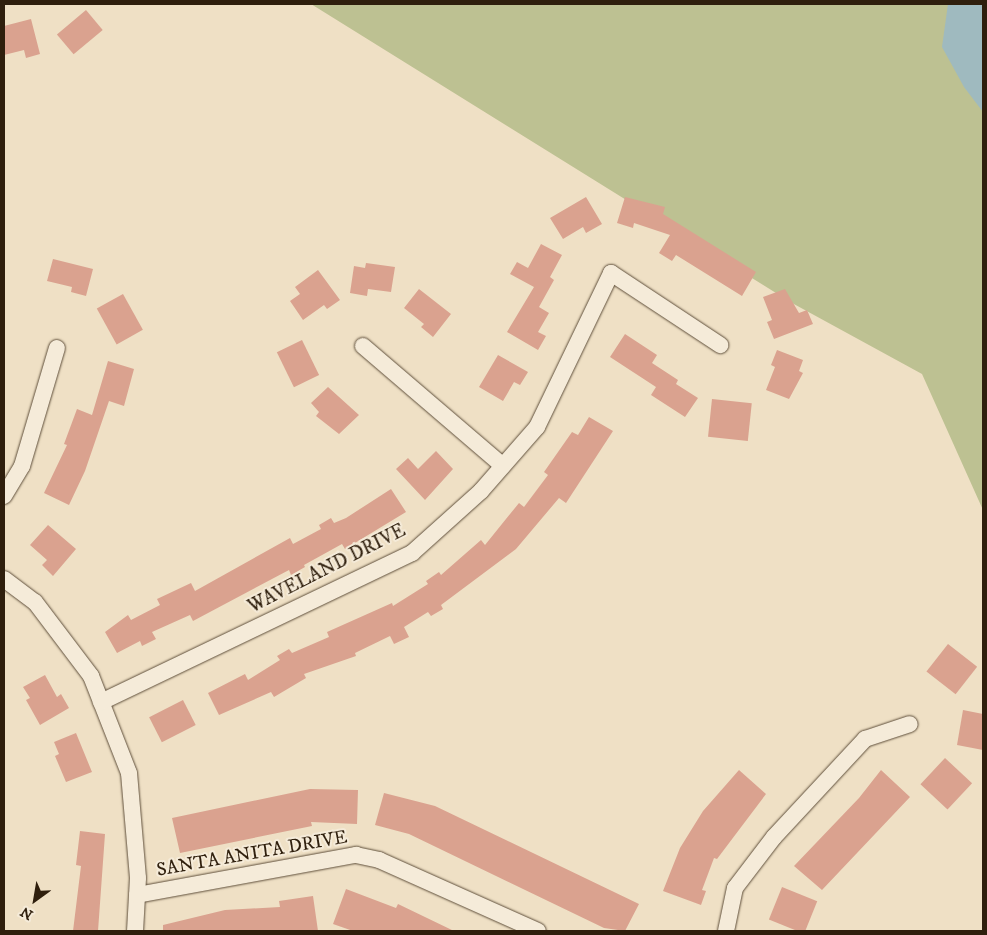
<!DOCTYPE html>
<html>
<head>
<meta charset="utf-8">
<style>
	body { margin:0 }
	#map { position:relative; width:987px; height:935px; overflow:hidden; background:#efe0c5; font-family:"IM FELL DW Pica",serif }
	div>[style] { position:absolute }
	.green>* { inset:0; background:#bdc192 }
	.water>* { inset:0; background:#9fbabf }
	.building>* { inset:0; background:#daa28f; transform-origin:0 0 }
	.roads { filter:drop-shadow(0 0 1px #5f4f3b) drop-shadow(0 0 1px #5f4f3b) }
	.street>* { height:16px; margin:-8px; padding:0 8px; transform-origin:8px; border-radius:8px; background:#f5ebd9 }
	span { translate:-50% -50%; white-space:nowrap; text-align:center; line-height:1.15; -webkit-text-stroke:4px #f5ebd9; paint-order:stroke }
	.street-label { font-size:19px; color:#2f1f0d }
	.frame { position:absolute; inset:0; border:5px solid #2f1f0d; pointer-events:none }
	.north { position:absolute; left:10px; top:875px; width:50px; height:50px; -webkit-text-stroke:4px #f5ebd9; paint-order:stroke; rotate:212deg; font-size:14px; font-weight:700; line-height:20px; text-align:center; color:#2f1f0d }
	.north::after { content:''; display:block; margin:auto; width:18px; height:22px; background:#2f1f0d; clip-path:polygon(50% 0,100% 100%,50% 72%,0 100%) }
</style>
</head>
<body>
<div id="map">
	<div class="green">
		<i style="clip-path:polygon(311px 4px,983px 4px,983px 510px,922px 374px,792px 303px)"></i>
	</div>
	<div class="water">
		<i style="clip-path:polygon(948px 4px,983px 4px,983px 112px,964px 87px,942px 47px)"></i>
	</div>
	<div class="building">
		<i style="left:86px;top:10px;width:26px;height:38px;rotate:50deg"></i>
		<i style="clip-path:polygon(31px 19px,40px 54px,26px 58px,24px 50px,4px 55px,4px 26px)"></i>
		<i style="clip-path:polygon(586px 197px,602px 224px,586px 233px,583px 227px,563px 239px,550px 218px)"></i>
		<i style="clip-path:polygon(625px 197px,665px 207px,663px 214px,756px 272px,742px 296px,676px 255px,672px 261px,659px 253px,670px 235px,634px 223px,633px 228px,617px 223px)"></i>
		<i style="clip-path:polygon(541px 244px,562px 255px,550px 277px,554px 280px,539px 307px,549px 313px,538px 332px,546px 336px,538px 350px,507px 332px,534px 287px,510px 274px,517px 262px,528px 268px)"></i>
		<i style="clip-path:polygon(53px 259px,93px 269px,86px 296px,71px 292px,72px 287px,47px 281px)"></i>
		<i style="clip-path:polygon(366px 263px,395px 267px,391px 292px,368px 289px,367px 296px,350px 293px,354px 266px,365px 268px)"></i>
		<i style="clip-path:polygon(318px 270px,340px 300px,327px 309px,324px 305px,303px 320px,290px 301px,300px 294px,295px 287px)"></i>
		<i style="clip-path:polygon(419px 289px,451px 314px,433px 337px,421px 327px,424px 324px,404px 308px)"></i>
		<i style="clip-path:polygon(785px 289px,799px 313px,807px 310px,813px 324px,774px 339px,767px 322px,772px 320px,763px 297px)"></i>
		<i style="left:123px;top:294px;width:41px;height:30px;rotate:61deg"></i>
		<i style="clip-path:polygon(625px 334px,657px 355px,652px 363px,678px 380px,676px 384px,698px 398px,685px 417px,651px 395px,656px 387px,610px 357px)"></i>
		<i style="left:302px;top:340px;width:39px;height:28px;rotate:64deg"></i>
		<i style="clip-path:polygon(777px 350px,803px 360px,799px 371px,803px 373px,789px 399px,766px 390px,775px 367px,771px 365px)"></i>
		<i style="clip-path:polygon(498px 355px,528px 372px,520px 385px,514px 382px,503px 401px,479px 387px)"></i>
		<i style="clip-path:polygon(108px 361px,134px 369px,124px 406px,109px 401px,85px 471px,69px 505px,44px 493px,67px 445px,64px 444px,77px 409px,92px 415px)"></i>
		<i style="clip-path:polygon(328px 387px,359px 415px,339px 434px,316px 416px,319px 412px,311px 403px)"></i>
		<i style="left:712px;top:399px;width:40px;height:38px;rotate:6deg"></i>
		<i style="clip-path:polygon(589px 417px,613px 431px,566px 503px,559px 498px,516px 549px,441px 605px,443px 609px,431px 616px,428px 612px,404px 627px,409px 637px,394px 644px,390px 636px,355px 653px,356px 656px,304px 674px,306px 678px,274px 697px,271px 692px,219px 715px,208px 693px,245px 674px,248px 680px,280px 660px,277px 656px,289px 649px,292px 653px,329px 637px,327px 632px,392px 603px,393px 606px,428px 584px,426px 581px,439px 572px,441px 575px,481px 540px,485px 545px,519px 503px,524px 507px,548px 475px,544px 472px,572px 432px,578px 435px)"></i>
		<i style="clip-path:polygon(436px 451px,453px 469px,425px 500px,396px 469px,408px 458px,418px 469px)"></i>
		<i style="clip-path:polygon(391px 489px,406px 512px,345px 549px,342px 544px,304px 565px,305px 567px,291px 575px,289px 570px,193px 621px,190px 615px,152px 632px,156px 639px,142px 646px,140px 641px,117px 653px,105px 632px,128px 615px,131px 620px,160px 605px,157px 599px,191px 583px,195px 591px,290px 538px,293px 544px,321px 529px,319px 525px,331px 518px,334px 523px,346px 518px)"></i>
		<i style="clip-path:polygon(48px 525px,76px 549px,53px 576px,42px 565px,47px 560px,30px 545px)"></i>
		<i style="left:948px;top:644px;width:37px;height:35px;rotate:38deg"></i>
		<i style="clip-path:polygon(45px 675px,57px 697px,61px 694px,69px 708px,40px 725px,26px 700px,30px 698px,23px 687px)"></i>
		<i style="left:183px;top:700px;width:28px;height:38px;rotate:63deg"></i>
		<i style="clip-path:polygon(963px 710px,983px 714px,983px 750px,957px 745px)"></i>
		<i style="clip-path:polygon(76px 733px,92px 772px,66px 782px,55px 756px,59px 754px,54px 742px)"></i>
		<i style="left:945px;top:758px;width:37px;height:36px;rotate:43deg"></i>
		<i style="clip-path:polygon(739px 770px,766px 794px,717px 859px,714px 858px,702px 890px,706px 891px,701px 905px,663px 891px,680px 848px,703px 811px)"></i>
		<i style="clip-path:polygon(881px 770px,910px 797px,822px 890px,794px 866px,859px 798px)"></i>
		<i style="clip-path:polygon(310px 789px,358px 790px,357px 824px,311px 822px,312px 826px,180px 853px,172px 818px)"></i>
		<i style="clip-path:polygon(384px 793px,435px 806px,639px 904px,625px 931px,604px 928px,409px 834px,375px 825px)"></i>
		<i style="clip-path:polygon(80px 831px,105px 834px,98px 931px,73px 931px,81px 866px,76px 865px)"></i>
		<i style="left:782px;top:887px;width:38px;height:35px;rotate:22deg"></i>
		<i style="clip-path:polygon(346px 889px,396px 908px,398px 904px,454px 931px,353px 931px,333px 924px)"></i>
		<i style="clip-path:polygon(313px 896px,318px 931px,163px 931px,163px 925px,225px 910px,280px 907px,279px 901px)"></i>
	</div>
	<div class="roads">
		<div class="street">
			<i style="left:363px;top:346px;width:184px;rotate:40.6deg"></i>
			<i style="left:4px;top:496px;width:35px;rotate:-59deg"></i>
			<i style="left:22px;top:466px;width:123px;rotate:-73.5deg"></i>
			<i style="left:4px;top:579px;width:39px;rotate:37deg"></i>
			<i style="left:35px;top:602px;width:93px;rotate:52.9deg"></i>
			<i style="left:91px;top:676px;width:104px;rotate:68.6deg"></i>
			<i style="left:129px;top:773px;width:105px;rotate:85.1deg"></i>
			<i style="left:138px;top:878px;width:53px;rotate:93.2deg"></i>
			<i style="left:101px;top:702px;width:345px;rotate:-25.6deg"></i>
			<i style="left:412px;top:553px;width:93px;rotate:-41.9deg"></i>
			<i style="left:481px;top:491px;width:85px;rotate:-48.8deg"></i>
			<i style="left:537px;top:427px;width:171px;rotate:-64.3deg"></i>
			<i style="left:611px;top:273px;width:131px;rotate:33.4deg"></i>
			<i style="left:137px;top:895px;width:223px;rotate:-10.4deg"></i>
			<i style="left:356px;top:855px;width:24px;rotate:12deg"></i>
			<i style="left:379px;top:860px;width:174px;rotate:24.1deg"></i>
			<i style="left:726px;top:931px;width:44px;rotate:-78.2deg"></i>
			<i style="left:735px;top:888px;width:64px;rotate:-52.6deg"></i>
			<i style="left:774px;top:837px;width:134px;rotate:-47.1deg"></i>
			<i style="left:865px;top:739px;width:47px;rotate:-18.4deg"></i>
		</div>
	</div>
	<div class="street-label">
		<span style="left:327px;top:569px;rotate:-27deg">WAVELAND DRIVE</span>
		<span style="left:252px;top:854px;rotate:-10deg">SANTA ANITA DRIVE</span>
	</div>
	<div class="frame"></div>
	<div class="north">N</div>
</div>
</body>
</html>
